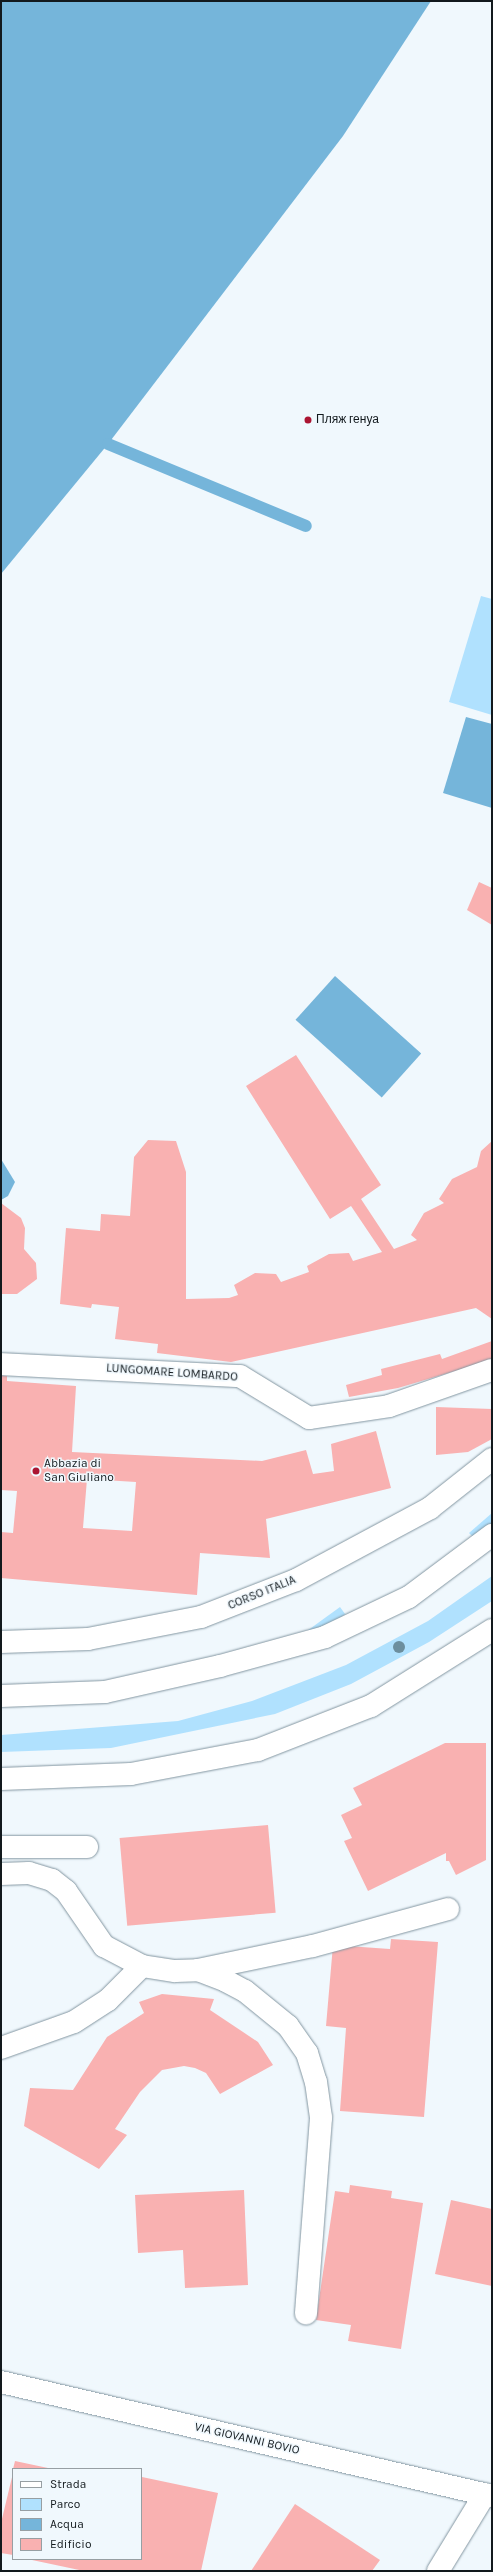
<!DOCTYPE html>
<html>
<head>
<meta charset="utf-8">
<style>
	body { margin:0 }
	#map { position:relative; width:493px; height:2572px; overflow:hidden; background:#f0f8fd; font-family:Karla,sans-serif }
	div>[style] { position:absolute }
	.green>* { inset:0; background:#b0e1fe; transform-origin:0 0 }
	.water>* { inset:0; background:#75b5da; transform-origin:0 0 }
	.stream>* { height:12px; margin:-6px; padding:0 6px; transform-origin:6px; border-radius:6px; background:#75b5da }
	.building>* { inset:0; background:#f9b1b1; transform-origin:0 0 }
	.roads { filter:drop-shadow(0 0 1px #8396a1) drop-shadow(0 0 1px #8396a1) }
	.lane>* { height:22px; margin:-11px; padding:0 11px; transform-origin:11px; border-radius:11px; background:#fff }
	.street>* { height:22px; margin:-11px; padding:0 11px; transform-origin:11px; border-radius:11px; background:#fff }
	.primary>* { height:22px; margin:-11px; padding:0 11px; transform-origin:11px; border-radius:11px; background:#fff }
	.trees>* { width:12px; height:12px; margin:-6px; border-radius:50%; background:#6c8e9e }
	.dots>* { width:11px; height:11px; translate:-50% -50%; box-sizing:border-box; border:2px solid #f0f8fd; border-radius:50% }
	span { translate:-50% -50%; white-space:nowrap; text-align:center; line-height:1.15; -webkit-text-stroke:3px #f0f8fd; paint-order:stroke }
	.poi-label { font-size:12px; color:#12191d }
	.left { translate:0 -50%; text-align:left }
	.street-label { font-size:12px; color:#12191d }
	.frame { position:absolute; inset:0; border:2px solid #12191d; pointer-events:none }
	.legend { position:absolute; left:12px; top:2468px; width:130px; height:92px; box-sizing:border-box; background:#f0f8fd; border:1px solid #979fa3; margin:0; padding:5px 7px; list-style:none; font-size:12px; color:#12191d }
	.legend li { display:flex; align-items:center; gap:8px; height:20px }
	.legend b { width:20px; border:1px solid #979fa3 }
</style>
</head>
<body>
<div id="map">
	<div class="green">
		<i style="clip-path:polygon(481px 596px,492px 599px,492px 715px,449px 702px)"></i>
		<i style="clip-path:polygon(492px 1513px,492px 1526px,476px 1540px,469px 1533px)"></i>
		<i style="clip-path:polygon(492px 1576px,492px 1601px,429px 1642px,351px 1684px,275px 1714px,111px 1748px,1px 1752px,1px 1735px,178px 1721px,252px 1701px,346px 1665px,428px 1621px)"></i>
		<i style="left:340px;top:1607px;width:9px;height:75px;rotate:54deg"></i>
	</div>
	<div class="water">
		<i style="clip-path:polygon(1px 1px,431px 1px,343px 136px,108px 444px,1px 574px)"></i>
		<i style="clip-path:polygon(466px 717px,492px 724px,492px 808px,443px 793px)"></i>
		<i style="left:335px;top:976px;width:116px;height:59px;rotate:42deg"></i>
		<i style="clip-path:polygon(1px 1159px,15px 1182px,8px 1196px,1px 1200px)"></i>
	</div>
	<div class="stream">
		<i style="left:108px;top:444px;width:214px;rotate:22.5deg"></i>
	</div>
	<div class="building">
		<i style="clip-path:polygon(479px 882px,492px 888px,492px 925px,467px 910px)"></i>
		<i style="clip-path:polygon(296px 1055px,381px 1185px,361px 1199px,394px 1249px,417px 1240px,411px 1235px,424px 1213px,444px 1203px,439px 1199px,452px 1179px,477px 1167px,481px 1151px,492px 1141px,492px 1319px,476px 1308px,231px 1362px,157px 1353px,158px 1344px,115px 1339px,119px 1307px,92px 1304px,91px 1308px,60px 1304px,66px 1228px,100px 1231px,101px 1214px,130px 1216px,134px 1157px,148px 1140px,176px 1141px,186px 1172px,186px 1299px,229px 1298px,238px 1295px,234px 1285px,255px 1273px,276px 1274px,281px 1282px,309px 1272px,307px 1266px,329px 1254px,349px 1253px,353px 1261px,382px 1252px,351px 1206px,330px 1219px,246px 1086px)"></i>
		<i style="clip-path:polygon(1px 1203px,21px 1218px,25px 1228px,24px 1249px,36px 1263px,37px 1279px,17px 1294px,1px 1294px)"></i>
		<i style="clip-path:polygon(492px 1341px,492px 1360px,398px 1388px,349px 1397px,346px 1385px,382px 1375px,381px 1369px,440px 1354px,442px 1359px)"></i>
		<i style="clip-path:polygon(evenodd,1px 1375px,7px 1376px,7px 1381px,76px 1386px,72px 1452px,262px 1461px,306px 1450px,313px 1474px,334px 1471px,331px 1444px,376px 1431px,391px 1488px,266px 1519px,270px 1558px,200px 1553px,197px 1595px,1px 1578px,1px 1532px,13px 1533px,17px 1491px,1px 1490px,1px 1375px,87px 1479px,136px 1482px,132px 1531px,83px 1528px,87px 1479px)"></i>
		<i style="clip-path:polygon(436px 1407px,492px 1409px,492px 1439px,468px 1452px,436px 1455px)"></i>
		<i style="clip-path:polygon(445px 1743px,486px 1743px,486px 1860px,456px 1875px,449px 1861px,446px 1861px,446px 1853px,368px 1891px,344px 1841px,352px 1838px,341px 1815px,362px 1805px,353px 1788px)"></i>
		<i style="left:268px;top:1825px;width:88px;height:149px;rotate:85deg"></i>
		<i style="clip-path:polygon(391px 1939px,438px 1942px,424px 2117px,340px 2111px,346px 2028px,326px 2026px,333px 1945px,390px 1949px)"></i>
		<i style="clip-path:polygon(162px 1994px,214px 1999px,210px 2010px,258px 2042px,273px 2065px,220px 2094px,206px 2073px,195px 2068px,184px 2066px,162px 2070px,140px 2092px,115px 2129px,127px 2135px,99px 2169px,24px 2126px,30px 2088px,73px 2090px,107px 2037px,144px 2013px,139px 2002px)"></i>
		<i style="clip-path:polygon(350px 2185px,392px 2191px,391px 2198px,423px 2203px,401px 2349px,348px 2341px,351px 2325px,316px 2320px,335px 2191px,349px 2193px)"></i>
		<i style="clip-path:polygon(244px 2190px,248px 2285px,185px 2288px,183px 2250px,138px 2253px,135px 2195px)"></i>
		<i style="clip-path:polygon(451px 2200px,492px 2209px,492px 2286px,435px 2274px)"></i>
		<i style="clip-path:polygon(15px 2461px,48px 2468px,48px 2469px,13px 2469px)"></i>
		<i style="clip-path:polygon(13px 2473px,13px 2555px,1px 2553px,1px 2523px)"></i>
		<i style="clip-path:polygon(142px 2477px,218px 2493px,201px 2571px,84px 2571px,32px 2560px,141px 2559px)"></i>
		<i style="clip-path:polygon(295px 2504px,380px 2560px,372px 2571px,251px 2571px)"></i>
	</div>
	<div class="roads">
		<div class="lane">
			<i style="left:1px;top:1847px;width:86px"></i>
		</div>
		<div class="street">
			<i style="left:1px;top:1364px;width:239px;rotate:2.9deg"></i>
			<i style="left:240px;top:1376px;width:81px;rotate:31.3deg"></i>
			<i style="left:309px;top:1418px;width:81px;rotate:-8.5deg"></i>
			<i style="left:389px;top:1406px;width:109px;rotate:-19.3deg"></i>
			<i style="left:1px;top:1642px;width:87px;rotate:-2deg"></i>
			<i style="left:88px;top:1639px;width:115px;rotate:-11deg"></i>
			<i style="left:201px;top:1617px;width:102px;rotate:-21.3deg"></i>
			<i style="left:296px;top:1580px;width:152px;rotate:-28.2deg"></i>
			<i style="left:430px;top:1508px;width:79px;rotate:-38.3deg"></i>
			<i style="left:1px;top:1874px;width:28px;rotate:-2deg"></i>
			<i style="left:29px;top:1873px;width:24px;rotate:17deg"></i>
			<i style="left:52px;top:1880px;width:18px;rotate:38deg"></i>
			<i style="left:66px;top:1891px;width:67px;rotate:55.4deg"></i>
			<i style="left:104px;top:1946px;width:43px;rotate:27.8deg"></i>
			<i style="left:142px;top:1966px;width:33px;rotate:9deg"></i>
			<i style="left:175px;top:1971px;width:23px;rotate:-2deg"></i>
			<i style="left:198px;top:1970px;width:30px;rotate:21deg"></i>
			<i style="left:226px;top:1981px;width:21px;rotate:28deg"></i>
			<i style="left:245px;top:1991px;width:55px;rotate:39.1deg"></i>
			<i style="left:288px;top:2026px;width:33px;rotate:55deg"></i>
			<i style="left:307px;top:2053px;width:30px;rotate:73deg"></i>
			<i style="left:316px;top:2082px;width:36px;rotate:82deg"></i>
			<i style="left:321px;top:2118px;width:196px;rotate:94.4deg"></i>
			<i style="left:198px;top:1970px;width:117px;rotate:-11.8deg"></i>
			<i style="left:313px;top:1946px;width:140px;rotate:-15.3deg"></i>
			<i style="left:1px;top:2048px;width:77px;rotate:-19.6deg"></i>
			<i style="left:74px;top:2022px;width:40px;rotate:-32.9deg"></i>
			<i style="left:108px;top:2000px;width:48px;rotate:-45deg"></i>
			<i style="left:1px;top:2382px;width:504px;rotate:13.07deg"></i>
			<i style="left:438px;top:2571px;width:90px;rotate:-58.6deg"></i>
		</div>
		<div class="primary">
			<i style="left:1px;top:1696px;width:104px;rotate:-2.2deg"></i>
			<i style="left:105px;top:1692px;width:118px;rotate:-12.7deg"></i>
			<i style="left:220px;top:1666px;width:109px;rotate:-15.4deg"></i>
			<i style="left:325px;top:1637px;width:93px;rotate:-25.5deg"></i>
			<i style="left:409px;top:1597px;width:104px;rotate:-36.8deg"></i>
			<i style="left:1px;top:1779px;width:130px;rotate:-2.2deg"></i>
			<i style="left:131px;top:1774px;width:129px;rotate:-10.7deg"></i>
			<i style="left:258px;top:1750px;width:121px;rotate:-21.3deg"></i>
			<i style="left:371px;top:1706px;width:143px;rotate:-32.1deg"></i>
		</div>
	</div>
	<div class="trees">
		<i style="left:399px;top:1647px"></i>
	</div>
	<div class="dots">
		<i style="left:308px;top:420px;background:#ab1532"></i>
		<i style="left:36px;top:1471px;background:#ab1532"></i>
	</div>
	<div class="poi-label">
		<span class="left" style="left:316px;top:420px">Пляж генуа</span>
		<span class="left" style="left:44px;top:1471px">Abbazia di<br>San Giuliano</span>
	</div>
	<div class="street-label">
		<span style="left:172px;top:1373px;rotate:4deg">LUNGOMARE LOMBARDO</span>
		<span style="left:262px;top:1593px;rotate:-22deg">CORSO ITALIA</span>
		<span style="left:247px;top:2439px;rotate:13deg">VIA GIOVANNI BOVIO</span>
	</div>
	<div class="frame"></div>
	<ul class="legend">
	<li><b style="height:5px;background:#fff"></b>Strada</li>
	<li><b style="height:11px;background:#b0e1fe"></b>Parco</li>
	<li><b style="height:11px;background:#75b5da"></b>Acqua</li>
	<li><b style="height:11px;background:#f9b1b1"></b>Edificio</li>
	</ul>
</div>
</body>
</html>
